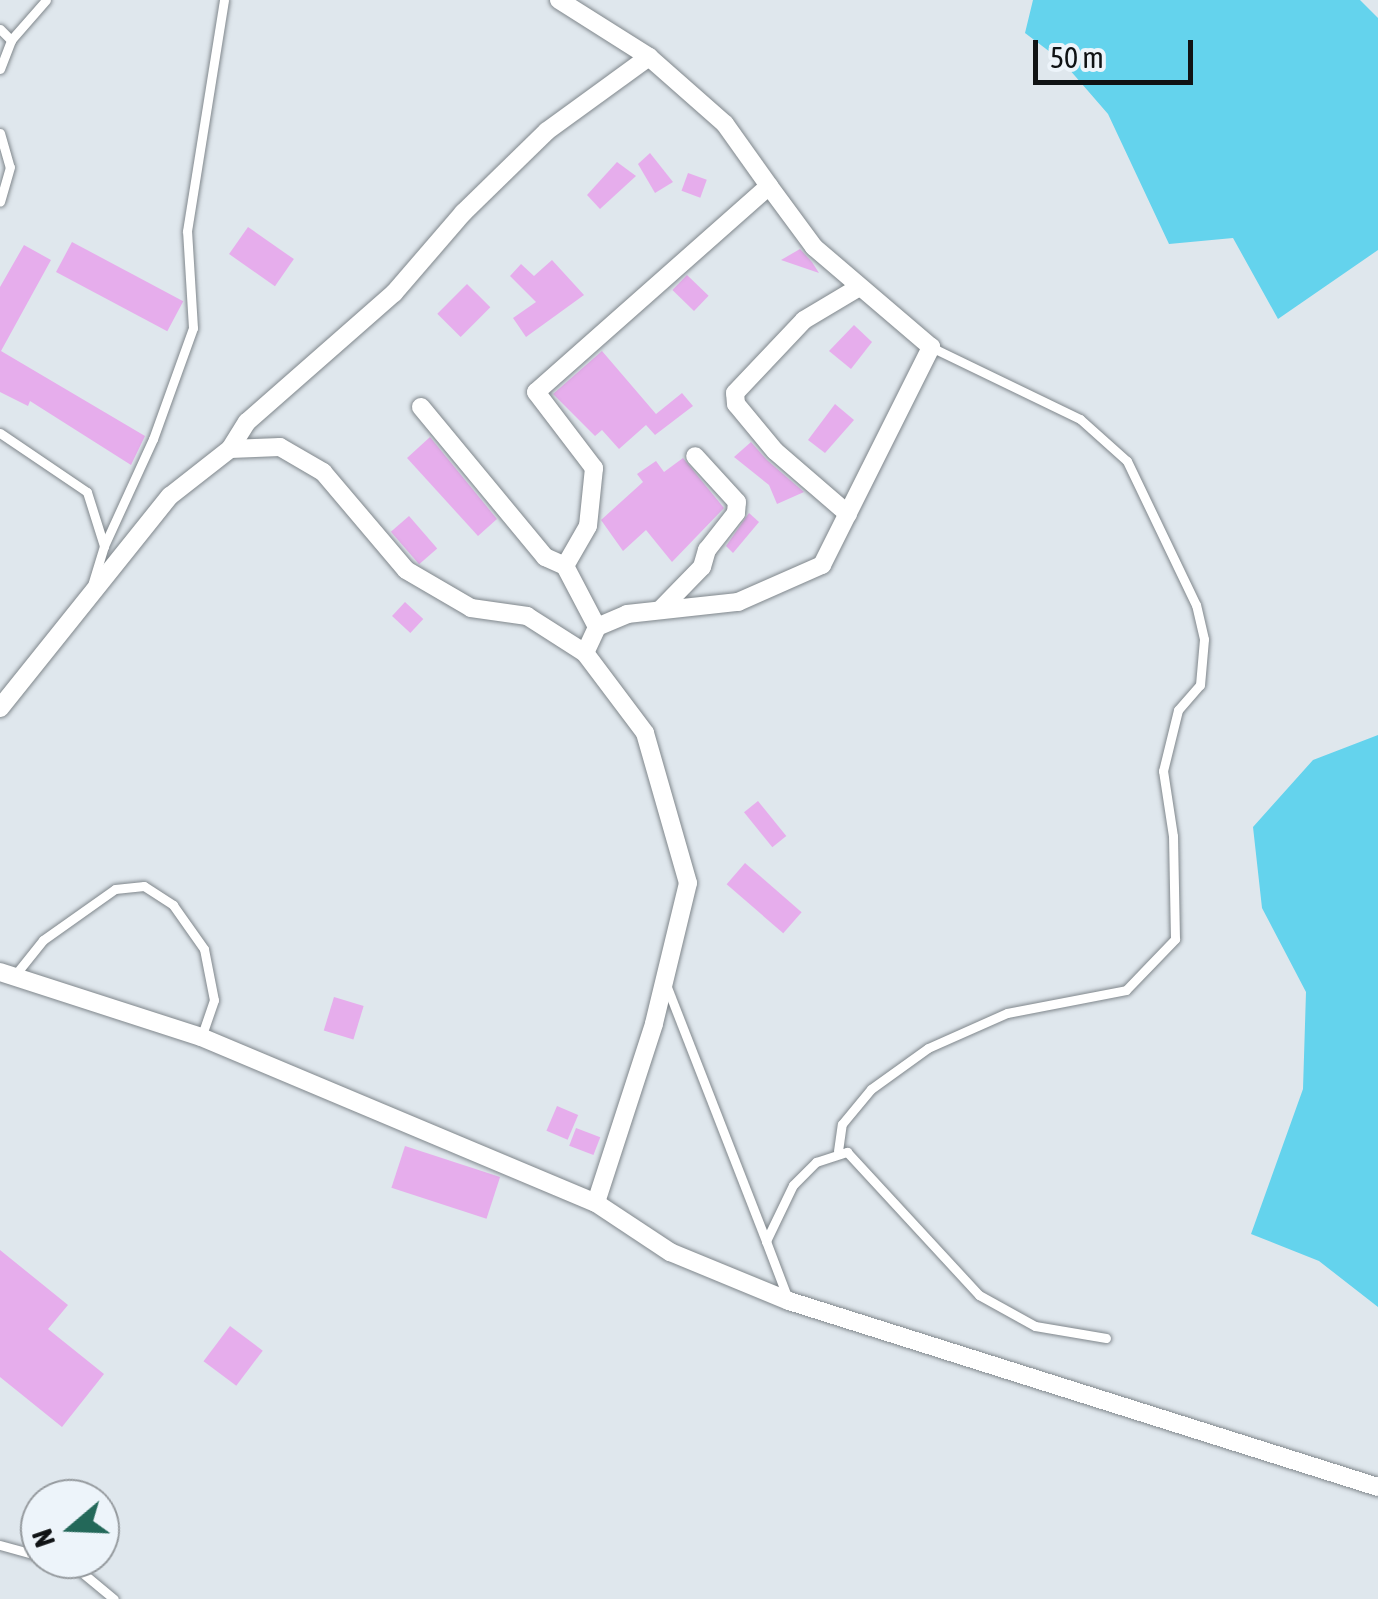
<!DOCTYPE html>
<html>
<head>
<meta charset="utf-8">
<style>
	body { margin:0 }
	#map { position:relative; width:1378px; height:1599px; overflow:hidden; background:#dfe7ed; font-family:"Asap Condensed",sans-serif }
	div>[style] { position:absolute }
	.water>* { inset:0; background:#64d3ed }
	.building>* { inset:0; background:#e6adec; transform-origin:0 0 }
	.roads { filter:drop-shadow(0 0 2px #80878c) drop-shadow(0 0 2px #80878c) }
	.service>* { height:9px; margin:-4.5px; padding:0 4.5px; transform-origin:4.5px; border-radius:4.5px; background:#fff }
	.minor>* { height:18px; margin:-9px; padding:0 9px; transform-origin:9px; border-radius:9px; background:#fff }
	span { translate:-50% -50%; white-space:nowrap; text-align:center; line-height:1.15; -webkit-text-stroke:8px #edf4fa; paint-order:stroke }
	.north { position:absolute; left:20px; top:1479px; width:100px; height:100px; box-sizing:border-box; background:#edf4fa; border:2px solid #959a9e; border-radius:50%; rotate:251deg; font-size:28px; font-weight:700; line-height:40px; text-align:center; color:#101315 }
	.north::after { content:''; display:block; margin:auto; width:35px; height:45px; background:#236859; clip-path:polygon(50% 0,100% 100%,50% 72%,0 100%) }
	.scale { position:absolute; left:1033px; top:40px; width:160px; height:45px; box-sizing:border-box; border:5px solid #101315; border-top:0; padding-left:12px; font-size:30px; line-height:35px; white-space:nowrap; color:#101315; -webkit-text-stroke:8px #edf4fa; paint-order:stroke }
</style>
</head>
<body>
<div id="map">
	<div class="water">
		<i style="clip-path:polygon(1033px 0,1360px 0,1378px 18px,1378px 250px,1278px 319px,1233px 238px,1169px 244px,1108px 114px,1062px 61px,1025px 33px)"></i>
		<i style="clip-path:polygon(1378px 735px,1378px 1307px,1319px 1261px,1251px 1234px,1303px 1089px,1306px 992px,1262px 908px,1253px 827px,1313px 760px)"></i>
	</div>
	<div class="building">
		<i style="clip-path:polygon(650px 153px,673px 182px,655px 193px,638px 164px)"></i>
		<i style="clip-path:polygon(617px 162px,636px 176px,600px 209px,587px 195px)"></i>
		<i style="left:688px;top:173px;width:20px;height:19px;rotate:20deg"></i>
		<i style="left:248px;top:227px;width:56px;height:33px;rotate:35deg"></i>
		<i style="left:72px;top:242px;width:126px;height:34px;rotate:28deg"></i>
		<i style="clip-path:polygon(24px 245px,51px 260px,1px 351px,145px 436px,131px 465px,30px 401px,28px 406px,0 392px,0 287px)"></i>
		<i style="clip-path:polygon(800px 249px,812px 262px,819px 273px,781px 260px)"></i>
		<i style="clip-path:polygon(552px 260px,584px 295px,526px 337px,513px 318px,536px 302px,510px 276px,521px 264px,534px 276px)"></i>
		<i style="left:687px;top:275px;width:30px;height:21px;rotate:44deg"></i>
		<i style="left:467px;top:284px;width:33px;height:42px;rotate:45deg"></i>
		<i style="clip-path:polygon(854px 325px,872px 342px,851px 369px,829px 351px)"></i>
		<i style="clip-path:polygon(602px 351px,656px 414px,682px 393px,693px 406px,655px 435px,646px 425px,619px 449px,602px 430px,595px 436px,553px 394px)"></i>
		<i style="clip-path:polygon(835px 404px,854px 420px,825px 453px,808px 440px)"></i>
		<i style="clip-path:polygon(430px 437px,497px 519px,478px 536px,407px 458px)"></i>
		<i style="clip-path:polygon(751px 442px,767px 460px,804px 492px,777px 504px,769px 485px,734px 457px)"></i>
		<i style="clip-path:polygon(683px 458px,724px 508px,672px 562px,646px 530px,623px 551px,601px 520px,643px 482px,637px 474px,656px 461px,664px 472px)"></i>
		<i style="clip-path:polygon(749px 513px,759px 522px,733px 553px,726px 546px)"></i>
		<i style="left:409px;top:516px;width:43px;height:24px;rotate:49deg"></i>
		<i style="left:405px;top:602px;width:25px;height:19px;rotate:43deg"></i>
		<i style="left:758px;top:801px;width:45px;height:18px;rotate:51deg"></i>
		<i style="left:745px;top:863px;width:75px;height:28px;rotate:41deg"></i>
		<i style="left:334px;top:997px;width:31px;height:35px;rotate:17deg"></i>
		<i style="left:557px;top:1106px;width:23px;height:27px;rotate:23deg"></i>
		<i style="left:576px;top:1128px;width:26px;height:19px;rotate:21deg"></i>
		<i style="left:405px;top:1146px;width:100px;height:44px;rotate:18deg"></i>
		<i style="clip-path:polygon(0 1250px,68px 1305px,48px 1329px,104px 1374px,62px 1427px,0 1377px)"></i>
		<i style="left:230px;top:1326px;width:41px;height:44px;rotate:37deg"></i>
	</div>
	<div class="roads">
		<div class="service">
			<i style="left:0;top:29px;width:16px;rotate:45deg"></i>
			<i style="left:0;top:69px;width:31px;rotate:-69deg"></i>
			<i style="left:11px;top:40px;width:53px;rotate:-48.8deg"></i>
			<i style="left:0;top:133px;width:35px;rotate:74deg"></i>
			<i style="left:10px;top:167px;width:36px;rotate:106deg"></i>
			<i style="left:0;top:433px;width:105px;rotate:34.1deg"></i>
			<i style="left:87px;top:492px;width:57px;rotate:72.5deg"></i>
			<i style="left:104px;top:546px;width:39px;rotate:107deg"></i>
			<i style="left:104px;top:546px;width:118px;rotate:-65.4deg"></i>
			<i style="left:153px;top:439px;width:118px;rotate:-70.2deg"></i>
			<i style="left:193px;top:328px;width:97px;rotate:-93.5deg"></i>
			<i style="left:187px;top:231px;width:234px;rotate:-80.9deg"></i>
			<i style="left:15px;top:975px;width:45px;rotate:-51.3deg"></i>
			<i style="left:43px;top:940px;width:88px;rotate:-35.3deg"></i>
			<i style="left:115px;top:889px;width:29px;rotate:-6deg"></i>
			<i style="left:144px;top:886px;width:35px;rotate:33deg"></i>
			<i style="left:173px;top:905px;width:54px;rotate:54.8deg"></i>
			<i style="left:204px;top:949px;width:52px;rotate:78.9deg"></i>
			<i style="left:214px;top:1000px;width:39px;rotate:109deg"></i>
			<i style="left:667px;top:987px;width:273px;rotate:68.7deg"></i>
			<i style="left:838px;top:1151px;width:27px;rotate:-82deg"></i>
			<i style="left:842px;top:1124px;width:45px;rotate:-50.4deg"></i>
			<i style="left:871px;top:1089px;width:70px;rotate:-35.7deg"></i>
			<i style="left:928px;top:1048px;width:86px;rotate:-23.9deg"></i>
			<i style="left:1007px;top:1013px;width:121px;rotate:-10.9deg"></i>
			<i style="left:1126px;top:990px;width:71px;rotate:-46.1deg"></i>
			<i style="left:1175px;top:939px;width:103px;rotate:-91.1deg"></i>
			<i style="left:1173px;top:836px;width:66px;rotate:-98.7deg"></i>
			<i style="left:1163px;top:771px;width:63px;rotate:-76.2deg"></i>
			<i style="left:1178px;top:710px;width:33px;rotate:-49deg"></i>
			<i style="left:1200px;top:685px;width:46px;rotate:-85deg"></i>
			<i style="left:1204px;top:639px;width:35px;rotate:-103deg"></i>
			<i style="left:1196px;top:605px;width:160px;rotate:-115.6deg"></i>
			<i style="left:1127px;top:461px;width:63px;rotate:-138.2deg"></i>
			<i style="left:1080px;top:419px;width:165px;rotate:-154.2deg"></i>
			<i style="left:788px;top:1299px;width:62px;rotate:-110.8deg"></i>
			<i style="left:766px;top:1241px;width:62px;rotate:-64.3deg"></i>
			<i style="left:793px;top:1185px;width:33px;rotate:-45deg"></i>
			<i style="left:816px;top:1162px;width:33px;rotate:-18deg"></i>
			<i style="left:847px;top:1152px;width:195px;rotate:47.3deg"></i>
			<i style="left:979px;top:1295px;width:64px;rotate:29deg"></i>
			<i style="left:1035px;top:1326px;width:72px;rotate:9.6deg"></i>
			<i style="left:0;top:1545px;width:41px;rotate:15.4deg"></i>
			<i style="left:51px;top:1559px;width:23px;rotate:15deg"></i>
			<i style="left:73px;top:1565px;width:53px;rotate:39.7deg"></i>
		</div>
		<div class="minor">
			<i style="left:559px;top:0;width:107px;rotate:32.3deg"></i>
			<i style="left:649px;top:57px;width:101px;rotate:41.4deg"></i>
			<i style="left:725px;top:124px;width:76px;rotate:54.6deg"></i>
			<i style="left:421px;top:407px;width:195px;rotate:50.4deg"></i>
			<i style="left:545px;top:557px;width:22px;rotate:24deg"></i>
			<i style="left:230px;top:449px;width:32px;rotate:-58deg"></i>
			<i style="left:247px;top:422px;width:196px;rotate:-41.3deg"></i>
			<i style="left:394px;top:293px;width:106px;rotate:-49.2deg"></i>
			<i style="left:463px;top:213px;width:117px;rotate:-44.3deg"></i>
			<i style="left:547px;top:131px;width:126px;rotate:-36deg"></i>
			<i style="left:848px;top:514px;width:96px;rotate:-139.2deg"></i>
			<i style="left:775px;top:451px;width:61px;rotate:-129.7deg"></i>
			<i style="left:736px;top:404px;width:11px;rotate:-95deg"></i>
			<i style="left:735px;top:393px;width:100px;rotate:-46.6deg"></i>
			<i style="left:804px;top:320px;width:61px;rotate:-30.8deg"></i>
			<i style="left:660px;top:610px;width:60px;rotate:-45.7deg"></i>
			<i style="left:702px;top:567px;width:18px;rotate:-74deg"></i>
			<i style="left:707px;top:550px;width:47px;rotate:-51.9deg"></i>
			<i style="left:736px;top:513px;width:11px;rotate:-85deg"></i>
			<i style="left:737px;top:502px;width:62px;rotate:-132.4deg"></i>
			<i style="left:585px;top:653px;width:29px;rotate:-65deg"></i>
			<i style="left:597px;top:627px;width:33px;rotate:-23deg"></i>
			<i style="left:627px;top:614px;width:112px;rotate:-6.2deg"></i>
			<i style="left:738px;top:602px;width:92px;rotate:-23.8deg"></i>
			<i style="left:822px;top:565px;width:244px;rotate:-63.4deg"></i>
			<i style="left:931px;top:347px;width:154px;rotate:-139.5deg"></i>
			<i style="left:814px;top:247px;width:76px;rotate:-126.4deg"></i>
			<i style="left:769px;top:186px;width:311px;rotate:138.5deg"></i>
			<i style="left:536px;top:392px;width:96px;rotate:52.7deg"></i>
			<i style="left:594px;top:468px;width:58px;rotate:95.9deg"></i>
			<i style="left:588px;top:526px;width:46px;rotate:119.9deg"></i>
			<i style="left:565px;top:566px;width:69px;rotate:62.3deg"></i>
			<i style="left:0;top:708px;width:272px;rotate:-51.3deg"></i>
			<i style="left:170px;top:496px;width:76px;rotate:-38.1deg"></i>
			<i style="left:230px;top:449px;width:50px;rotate:-2.3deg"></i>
			<i style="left:280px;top:447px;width:50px;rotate:30.2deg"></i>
			<i style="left:323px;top:472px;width:128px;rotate:49.7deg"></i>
			<i style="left:406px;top:570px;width:75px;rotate:30.3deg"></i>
			<i style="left:471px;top:608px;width:57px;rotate:8.1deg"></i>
			<i style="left:527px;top:616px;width:69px;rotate:32.5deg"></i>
			<i style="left:585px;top:653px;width:100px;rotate:53.1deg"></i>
			<i style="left:645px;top:733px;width:156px;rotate:74deg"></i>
			<i style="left:688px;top:883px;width:145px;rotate:103.6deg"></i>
			<i style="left:654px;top:1024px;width:188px;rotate:108deg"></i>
			<i style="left:0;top:972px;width:211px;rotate:17.9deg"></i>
			<i style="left:201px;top:1037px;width:428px;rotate:22.8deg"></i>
			<i style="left:596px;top:1203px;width:89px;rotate:33.5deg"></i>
			<i style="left:670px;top:1252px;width:129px;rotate:22.4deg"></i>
			<i style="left:789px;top:1301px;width:618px;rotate:17.53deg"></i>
		</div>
	</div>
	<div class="north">N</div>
	<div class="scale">50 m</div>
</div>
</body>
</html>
